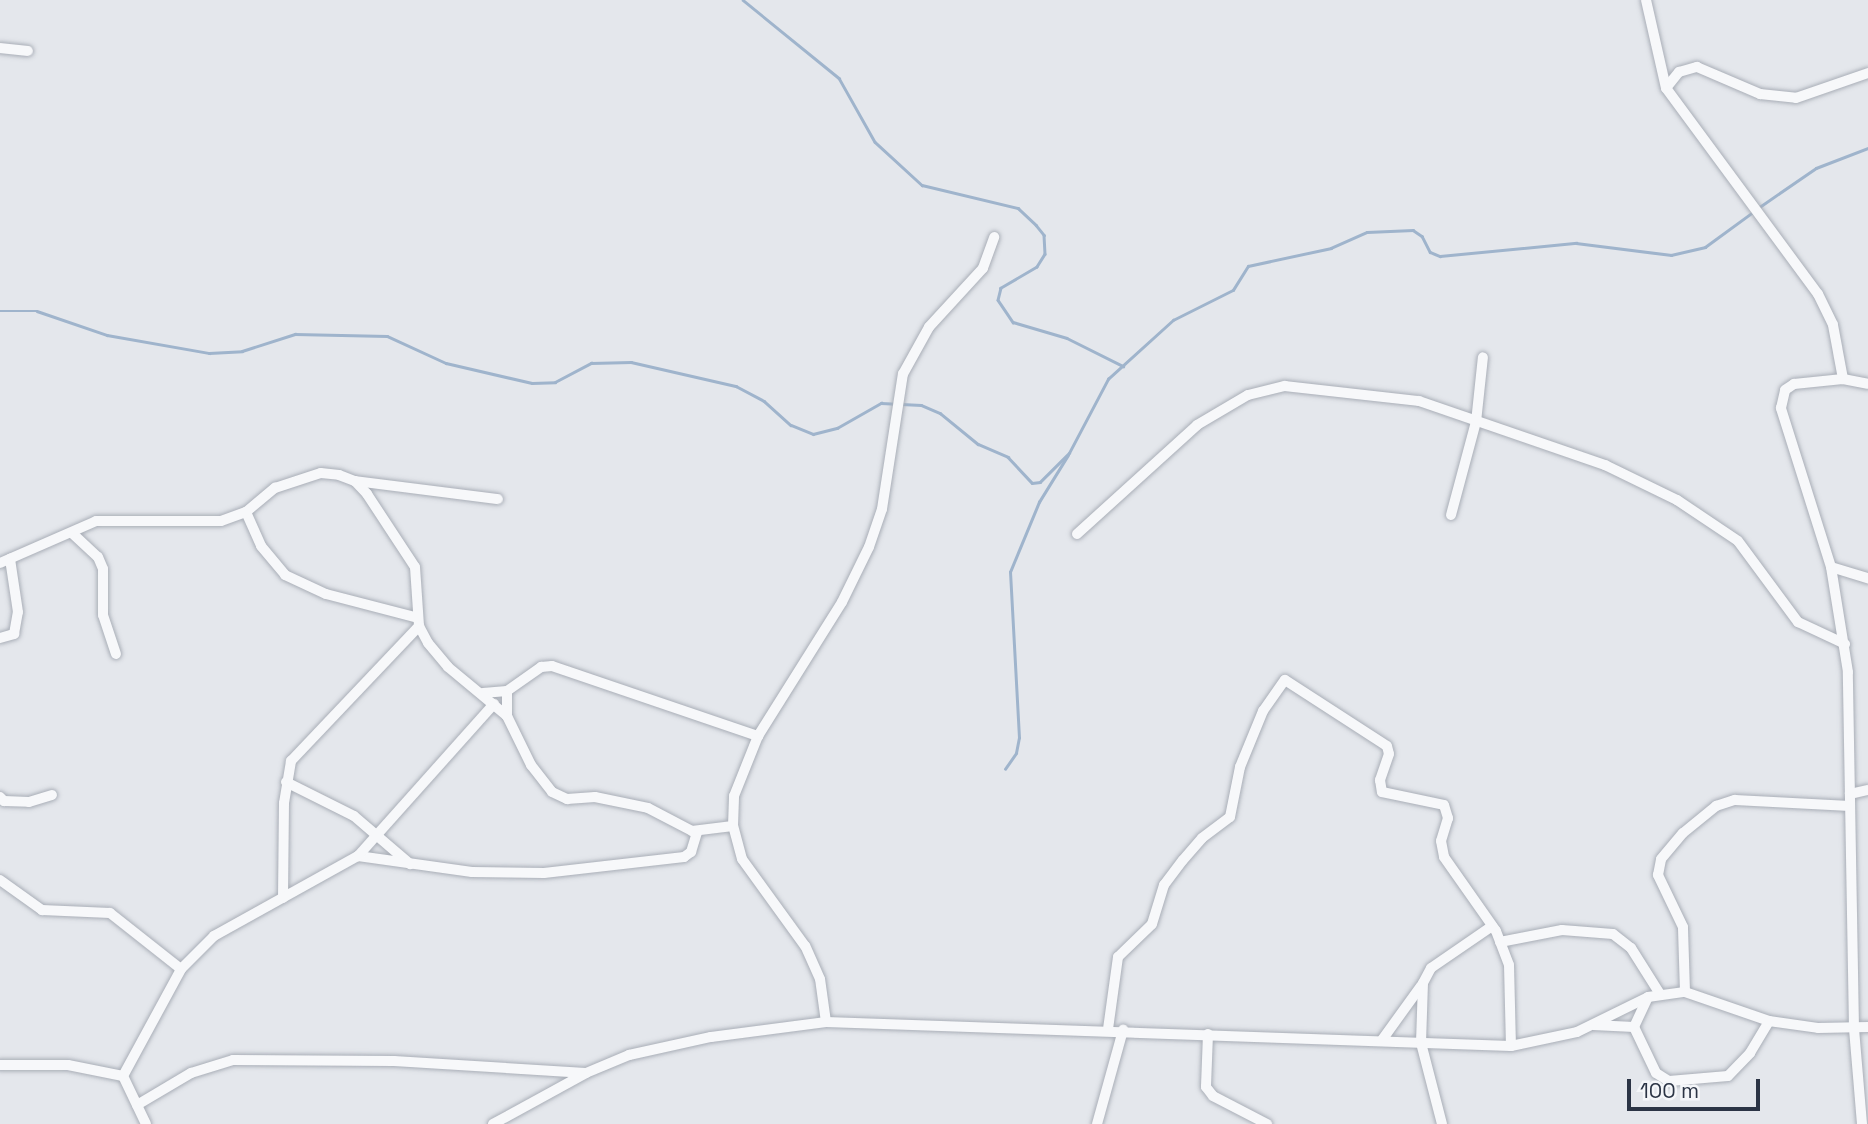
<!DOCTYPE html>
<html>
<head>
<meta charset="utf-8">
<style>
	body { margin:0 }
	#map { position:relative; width:1868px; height:1124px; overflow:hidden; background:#e4e7ec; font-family:"Space Grotesk",sans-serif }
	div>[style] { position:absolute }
	.stream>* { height:2.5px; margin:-1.25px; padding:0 1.25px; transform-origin:1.25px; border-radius:1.25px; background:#9fb4cc }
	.roads { filter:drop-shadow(0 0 2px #a9aeb7) drop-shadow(0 0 2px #a9aeb7) }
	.minor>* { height:10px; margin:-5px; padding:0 5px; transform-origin:5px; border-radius:5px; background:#f7f8fa }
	span { translate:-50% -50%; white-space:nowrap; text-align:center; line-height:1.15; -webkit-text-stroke:6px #f4f6f9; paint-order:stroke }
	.scale { position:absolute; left:1627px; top:1079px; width:133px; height:32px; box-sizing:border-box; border:4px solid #2b3445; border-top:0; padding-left:9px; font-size:21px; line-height:24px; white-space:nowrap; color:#2b3445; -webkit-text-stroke:5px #f4f6f9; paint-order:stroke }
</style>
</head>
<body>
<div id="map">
	<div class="stream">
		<i style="left:743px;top:0;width:124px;rotate:39.1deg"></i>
		<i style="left:839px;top:78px;width:73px;rotate:60.6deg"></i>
		<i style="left:875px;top:142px;width:64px;rotate:42.5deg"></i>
		<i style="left:922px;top:185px;width:99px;rotate:13.5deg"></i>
		<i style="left:1018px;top:208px;width:25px;rotate:43deg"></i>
		<i style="left:1036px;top:225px;width:13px;rotate:51deg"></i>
		<i style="left:1044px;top:235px;width:19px;rotate:87deg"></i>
		<i style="left:1045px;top:254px;width:15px;rotate:122deg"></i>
		<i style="left:1037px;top:267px;width:42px;rotate:149.7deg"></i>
		<i style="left:1001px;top:288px;width:12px;rotate:104deg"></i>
		<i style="left:998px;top:300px;width:27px;rotate:56deg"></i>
		<i style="left:1013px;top:322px;width:56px;rotate:16.5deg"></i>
		<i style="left:1067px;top:338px;width:63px;rotate:26.6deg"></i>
		<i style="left:1758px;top:208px;width:70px;rotate:-34.6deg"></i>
		<i style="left:1816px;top:168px;width:56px;rotate:-21deg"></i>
		<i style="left:0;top:311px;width:37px"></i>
		<i style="left:37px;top:311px;width:74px;rotate:18.9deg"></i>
		<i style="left:107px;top:335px;width:104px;rotate:10deg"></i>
		<i style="left:209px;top:353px;width:33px;rotate:-3deg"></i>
		<i style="left:242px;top:351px;width:56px;rotate:-17.8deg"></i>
		<i style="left:295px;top:334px;width:92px;rotate:1.2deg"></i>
		<i style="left:387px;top:336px;width:65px;rotate:24.6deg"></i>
		<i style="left:446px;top:363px;width:88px;rotate:13.1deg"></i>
		<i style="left:532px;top:383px;width:23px;rotate:-2deg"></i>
		<i style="left:555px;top:382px;width:41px;rotate:-27.8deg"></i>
		<i style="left:591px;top:363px;width:40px;rotate:-1.4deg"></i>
		<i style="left:631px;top:362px;width:108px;rotate:12.9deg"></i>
		<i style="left:736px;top:386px;width:32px;rotate:28deg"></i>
		<i style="left:764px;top:401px;width:36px;rotate:42deg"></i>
		<i style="left:791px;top:425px;width:24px;rotate:22deg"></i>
		<i style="left:813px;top:434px;width:25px;rotate:-14deg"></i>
		<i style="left:837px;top:428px;width:51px;rotate:-29.6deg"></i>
		<i style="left:881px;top:403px;width:40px;rotate:2.9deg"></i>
		<i style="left:921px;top:405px;width:21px;rotate:23deg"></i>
		<i style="left:940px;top:413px;width:49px;rotate:39.2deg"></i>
		<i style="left:978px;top:444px;width:33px;rotate:23deg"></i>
		<i style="left:1008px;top:457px;width:35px;rotate:47deg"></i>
		<i style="left:1032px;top:483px;width:8px;rotate:-7deg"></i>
		<i style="left:1040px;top:482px;width:41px;rotate:-45deg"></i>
		<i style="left:1069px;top:453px;width:84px;rotate:-62.2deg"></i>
		<i style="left:1108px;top:379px;width:88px;rotate:-42.2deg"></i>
		<i style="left:1173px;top:320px;width:67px;rotate:-26.6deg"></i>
		<i style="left:1233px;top:290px;width:28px;rotate:-58deg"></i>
		<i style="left:1248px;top:266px;width:85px;rotate:-12.2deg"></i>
		<i style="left:1331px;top:248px;width:39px;rotate:-24deg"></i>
		<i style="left:1367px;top:232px;width:46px;rotate:-2.5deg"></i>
		<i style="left:1413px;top:230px;width:11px;rotate:34deg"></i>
		<i style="left:1422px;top:236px;width:18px;rotate:63deg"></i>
		<i style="left:1430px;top:252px;width:11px;rotate:22deg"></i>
		<i style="left:1440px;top:256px;width:137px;rotate:-5.5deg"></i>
		<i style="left:1576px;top:243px;width:96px;rotate:7.2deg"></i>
		<i style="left:1671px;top:255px;width:35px;rotate:-13deg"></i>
		<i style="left:1705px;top:247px;width:59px;rotate:-36.1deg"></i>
		<i style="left:1005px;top:769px;width:19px;rotate:-55deg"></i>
		<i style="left:1016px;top:753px;width:15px;rotate:-79deg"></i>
		<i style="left:1019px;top:738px;width:166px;rotate:-93.1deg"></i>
		<i style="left:1010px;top:572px;width:76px;rotate:-67.5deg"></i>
		<i style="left:1039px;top:502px;width:55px;rotate:-58.3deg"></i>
	</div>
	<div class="roads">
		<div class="minor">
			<i style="left:1646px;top:0;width:90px;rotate:77.2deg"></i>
			<i style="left:1666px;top:88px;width:256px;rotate:53.6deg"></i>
			<i style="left:1818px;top:294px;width:34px;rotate:64deg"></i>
			<i style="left:1833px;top:325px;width:55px;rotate:79.5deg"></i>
			<i style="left:0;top:48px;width:28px;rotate:6deg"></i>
			<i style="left:1666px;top:88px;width:21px;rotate:-51deg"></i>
			<i style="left:1679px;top:72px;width:19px;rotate:-16deg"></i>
			<i style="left:1697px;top:67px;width:69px;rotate:23.2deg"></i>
			<i style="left:1760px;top:94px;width:36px;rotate:6deg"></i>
			<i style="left:1796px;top:98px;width:76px;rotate:-19.1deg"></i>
			<i style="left:355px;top:481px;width:144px;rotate:7.2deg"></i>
			<i style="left:246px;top:512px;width:37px;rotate:66deg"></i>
			<i style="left:261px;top:546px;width:38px;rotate:50deg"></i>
			<i style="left:285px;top:575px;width:45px;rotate:24.9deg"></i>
			<i style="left:326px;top:594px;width:95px;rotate:14.6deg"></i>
			<i style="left:1451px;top:515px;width:96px;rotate:-75deg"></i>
			<i style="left:1476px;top:422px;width:65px;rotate:-83.9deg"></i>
			<i style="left:72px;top:533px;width:35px;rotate:43deg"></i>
			<i style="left:98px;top:557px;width:13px;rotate:67deg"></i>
			<i style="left:103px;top:569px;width:46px;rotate:90deg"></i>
			<i style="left:103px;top:615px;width:41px;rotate:71.6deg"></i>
			<i style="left:1077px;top:534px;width:162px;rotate:-42.2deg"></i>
			<i style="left:1197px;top:425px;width:59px;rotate:-30.5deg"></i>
			<i style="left:1248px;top:395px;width:38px;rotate:-14deg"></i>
			<i style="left:1285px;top:386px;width:135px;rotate:6.4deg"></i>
			<i style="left:1419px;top:401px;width:197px;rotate:19deg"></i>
			<i style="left:1605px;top:465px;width:80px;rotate:25.9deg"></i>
			<i style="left:1677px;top:500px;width:73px;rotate:33.9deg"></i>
			<i style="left:1738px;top:541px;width:101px;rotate:53.5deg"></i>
			<i style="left:1798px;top:622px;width:52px;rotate:25.1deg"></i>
			<i style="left:0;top:563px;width:105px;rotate:-23.6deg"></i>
			<i style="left:96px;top:521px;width:125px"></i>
			<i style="left:221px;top:521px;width:27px;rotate:-20deg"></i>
			<i style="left:246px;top:512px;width:38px;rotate:-40deg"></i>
			<i style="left:275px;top:488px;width:48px;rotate:-18.1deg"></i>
			<i style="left:321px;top:473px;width:18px;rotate:6deg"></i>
			<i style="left:339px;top:475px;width:17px;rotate:21deg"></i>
			<i style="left:355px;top:481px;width:18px;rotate:47deg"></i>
			<i style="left:367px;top:494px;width:87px;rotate:56.7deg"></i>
			<i style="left:415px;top:567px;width:59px;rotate:86.1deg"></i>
			<i style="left:419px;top:626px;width:19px;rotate:62deg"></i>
			<i style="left:428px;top:643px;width:31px;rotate:50deg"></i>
			<i style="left:448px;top:667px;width:77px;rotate:39.7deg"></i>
			<i style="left:507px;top:716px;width:55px;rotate:63.9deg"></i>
			<i style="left:531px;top:765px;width:34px;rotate:52deg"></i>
			<i style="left:552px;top:792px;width:17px;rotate:25deg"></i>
			<i style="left:567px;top:799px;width:28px;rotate:-4deg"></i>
			<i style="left:595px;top:797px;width:54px;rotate:11.7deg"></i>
			<i style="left:648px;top:808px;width:50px;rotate:27.6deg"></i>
			<i style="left:692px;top:831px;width:41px;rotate:-7deg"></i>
			<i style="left:1831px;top:567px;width:39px;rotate:17deg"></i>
			<i style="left:0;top:638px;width:15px;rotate:-16deg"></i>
			<i style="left:14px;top:634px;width:22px;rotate:-80deg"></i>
			<i style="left:18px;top:612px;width:54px;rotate:-98.6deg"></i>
			<i style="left:507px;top:691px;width:25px;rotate:90deg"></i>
			<i style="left:483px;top:693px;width:24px;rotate:-5deg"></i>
			<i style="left:507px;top:691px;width:42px;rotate:-35.2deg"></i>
			<i style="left:541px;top:667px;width:11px;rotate:-5deg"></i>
			<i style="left:552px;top:666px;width:218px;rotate:18.8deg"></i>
			<i style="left:286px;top:782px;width:76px;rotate:26.6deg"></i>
			<i style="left:354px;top:816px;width:74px;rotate:40.6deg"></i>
			<i style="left:1850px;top:794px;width:18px;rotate:-13deg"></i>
			<i style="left:0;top:797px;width:6px;rotate:45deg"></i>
			<i style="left:4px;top:801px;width:25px;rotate:2deg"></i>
			<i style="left:29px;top:802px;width:24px;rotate:-17deg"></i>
			<i style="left:358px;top:856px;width:115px;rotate:8deg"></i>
			<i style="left:472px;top:872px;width:72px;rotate:0.8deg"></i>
			<i style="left:544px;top:873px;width:141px;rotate:-6.5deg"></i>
			<i style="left:684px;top:857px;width:9px;rotate:-36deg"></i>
			<i style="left:691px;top:852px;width:21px;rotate:-73deg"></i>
			<i style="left:0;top:880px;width:52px;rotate:35.5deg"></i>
			<i style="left:42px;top:910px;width:68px;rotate:2.5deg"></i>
			<i style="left:110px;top:913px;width:90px;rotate:38.3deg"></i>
			<i style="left:283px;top:898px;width:95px;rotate:-89.4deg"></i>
			<i style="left:284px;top:803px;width:43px;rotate:-80.5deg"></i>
			<i style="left:291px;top:761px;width:186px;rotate:-46.5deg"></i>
			<i style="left:1500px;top:942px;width:63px;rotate:-11deg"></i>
			<i style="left:1562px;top:930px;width:51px;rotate:4.5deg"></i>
			<i style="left:1613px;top:934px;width:23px;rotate:38deg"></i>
			<i style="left:1631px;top:948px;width:54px;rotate:57.8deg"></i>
			<i style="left:1685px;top:992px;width:65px;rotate:-91.8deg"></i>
			<i style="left:1683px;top:927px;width:58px;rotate:-115.7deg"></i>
			<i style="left:1658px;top:875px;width:16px;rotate:-79deg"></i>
			<i style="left:1661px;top:859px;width:34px;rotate:-50deg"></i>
			<i style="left:1683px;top:833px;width:43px;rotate:-39.3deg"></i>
			<i style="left:1716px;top:806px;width:20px;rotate:-18deg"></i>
			<i style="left:1735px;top:800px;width:115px;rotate:3deg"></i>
			<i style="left:826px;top:1022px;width:43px;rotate:-97.9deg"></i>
			<i style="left:820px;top:979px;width:36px;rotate:-114deg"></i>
			<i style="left:805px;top:946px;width:107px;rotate:-125.9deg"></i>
			<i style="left:742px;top:859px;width:34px;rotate:-105deg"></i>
			<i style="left:733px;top:826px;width:30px;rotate:-88deg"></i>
			<i style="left:734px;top:796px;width:65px;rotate:-68.2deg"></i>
			<i style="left:758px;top:736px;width:158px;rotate:-57.9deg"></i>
			<i style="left:842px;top:602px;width:61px;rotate:-63.9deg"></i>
			<i style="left:869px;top:547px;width:40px;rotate:-71.1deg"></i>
			<i style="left:882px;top:509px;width:137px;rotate:-81.2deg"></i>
			<i style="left:903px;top:374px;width:54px;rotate:-61deg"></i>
			<i style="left:929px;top:327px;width:80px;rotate:-47.5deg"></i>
			<i style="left:983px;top:268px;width:33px;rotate:-70deg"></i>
			<i style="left:1593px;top:1025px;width:41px;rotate:2.8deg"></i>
			<i style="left:1634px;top:1027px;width:51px;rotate:64.4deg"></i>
			<i style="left:1656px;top:1073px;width:15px;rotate:32deg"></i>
			<i style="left:1669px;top:1081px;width:59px;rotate:-4.8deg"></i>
			<i style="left:1728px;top:1076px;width:32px;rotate:-46deg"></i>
			<i style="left:1750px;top:1053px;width:37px;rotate:-59deg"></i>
			<i style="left:1634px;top:1027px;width:33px;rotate:-65deg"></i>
			<i style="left:1108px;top:1029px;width:73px;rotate:-82.1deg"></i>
			<i style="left:1118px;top:957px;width:47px;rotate:-44.1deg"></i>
			<i style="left:1152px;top:924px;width:41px;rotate:-72.9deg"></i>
			<i style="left:1164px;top:885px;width:31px;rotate:-53deg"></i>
			<i style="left:1183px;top:860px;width:29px;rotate:-49deg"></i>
			<i style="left:1202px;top:838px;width:35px;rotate:-37deg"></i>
			<i style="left:1230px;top:817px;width:51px;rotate:-78.7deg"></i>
			<i style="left:1240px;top:767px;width:61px;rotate:-67.7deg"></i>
			<i style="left:1263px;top:711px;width:38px;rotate:-55deg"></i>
			<i style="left:1285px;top:680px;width:121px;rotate:32.9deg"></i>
			<i style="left:1387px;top:746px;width:8px;rotate:76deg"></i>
			<i style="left:1389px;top:754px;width:28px;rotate:109deg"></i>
			<i style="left:1380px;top:780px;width:12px;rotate:81deg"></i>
			<i style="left:1382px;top:792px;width:63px;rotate:11.8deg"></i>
			<i style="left:1444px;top:805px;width:14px;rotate:73deg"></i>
			<i style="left:1448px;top:818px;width:24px;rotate:107deg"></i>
			<i style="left:1441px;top:841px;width:16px;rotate:79deg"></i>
			<i style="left:1444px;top:857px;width:90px;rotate:54.9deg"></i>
			<i style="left:1496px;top:931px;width:36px;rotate:69deg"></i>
			<i style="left:1509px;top:965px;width:81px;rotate:88.6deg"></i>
			<i style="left:1208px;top:1034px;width:53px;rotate:92.2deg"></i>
			<i style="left:1206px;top:1087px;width:11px;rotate:52deg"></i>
			<i style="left:1213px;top:1096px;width:61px;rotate:27.4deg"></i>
			<i style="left:1382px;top:1040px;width:67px;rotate:-54.2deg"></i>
			<i style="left:0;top:1065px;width:68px"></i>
			<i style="left:68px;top:1065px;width:56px;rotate:11.3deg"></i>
			<i style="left:137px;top:1105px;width:63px;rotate:-30.7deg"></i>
			<i style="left:191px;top:1073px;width:44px;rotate:-17.2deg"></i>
			<i style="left:233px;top:1060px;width:161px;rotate:0.4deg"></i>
			<i style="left:394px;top:1061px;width:192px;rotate:3.6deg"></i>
			<i style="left:146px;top:1124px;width:53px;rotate:-115.6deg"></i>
			<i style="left:123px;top:1076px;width:122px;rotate:-61.5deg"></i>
			<i style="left:181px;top:969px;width:47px;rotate:-45deg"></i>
			<i style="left:214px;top:936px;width:165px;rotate:-29.1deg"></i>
			<i style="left:358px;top:856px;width:204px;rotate:-48.2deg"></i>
			<i style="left:493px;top:1124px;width:106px;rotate:-28.7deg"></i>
			<i style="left:586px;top:1073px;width:47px;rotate:-22.7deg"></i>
			<i style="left:629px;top:1055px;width:84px;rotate:-12.4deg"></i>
			<i style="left:711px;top:1037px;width:116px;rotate:-7.4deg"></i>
			<i style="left:826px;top:1022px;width:685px;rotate:2.01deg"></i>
			<i style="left:1511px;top:1046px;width:67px;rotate:-12deg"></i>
			<i style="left:1577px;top:1032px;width:79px;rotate:-26.2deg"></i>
			<i style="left:1648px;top:997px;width:37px;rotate:-8deg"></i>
			<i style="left:1685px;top:992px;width:89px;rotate:19deg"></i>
			<i style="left:1769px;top:1021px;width:49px;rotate:8.1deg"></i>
			<i style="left:1818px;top:1028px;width:50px;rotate:-1.1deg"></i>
			<i style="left:1097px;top:1124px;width:98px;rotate:-74.5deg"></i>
			<i style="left:1442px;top:1124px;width:84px;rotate:-104.5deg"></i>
			<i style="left:1421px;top:1043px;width:60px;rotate:-88.1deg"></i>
			<i style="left:1423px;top:983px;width:17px;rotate:-62deg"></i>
			<i style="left:1431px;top:968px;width:74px;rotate:-34.5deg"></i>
			<i style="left:1862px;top:1124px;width:96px;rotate:-94.8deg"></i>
			<i style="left:1854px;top:1028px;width:356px;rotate:-91deg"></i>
			<i style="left:1848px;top:672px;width:106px;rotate:-99.2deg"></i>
			<i style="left:1831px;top:567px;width:167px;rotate:-107.5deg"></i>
			<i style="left:1781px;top:408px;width:18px;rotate:-77deg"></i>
			<i style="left:1785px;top:390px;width:11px;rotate:-34deg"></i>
			<i style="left:1794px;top:384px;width:49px;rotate:-5.8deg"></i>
			<i style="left:1843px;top:379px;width:25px;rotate:11deg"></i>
		</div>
	</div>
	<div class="scale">100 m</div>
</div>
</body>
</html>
